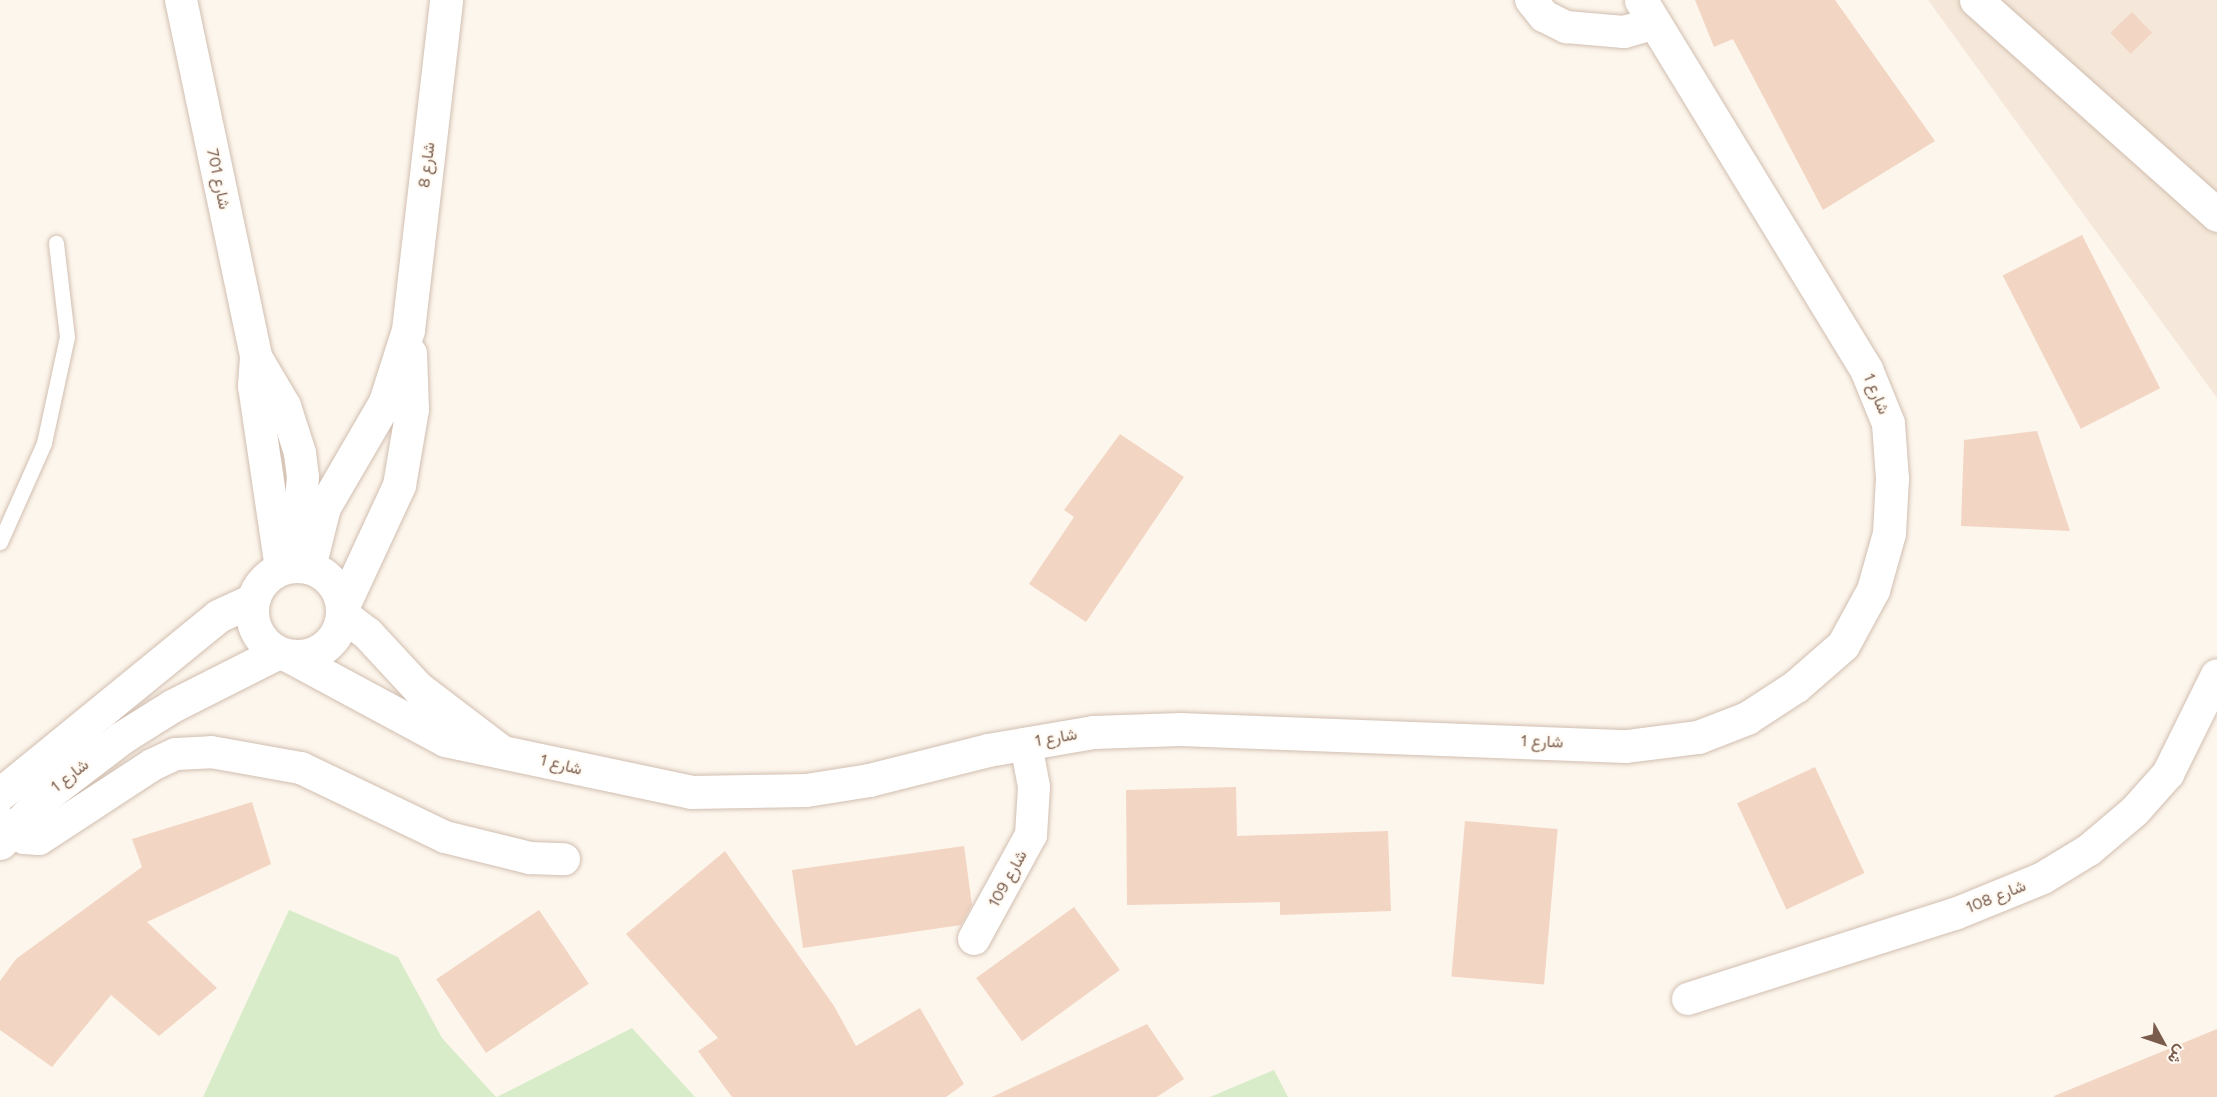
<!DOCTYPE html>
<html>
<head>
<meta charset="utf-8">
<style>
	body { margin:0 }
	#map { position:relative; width:2217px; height:1097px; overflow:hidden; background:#fdf6ec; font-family:Figtree,Vazirmatn,sans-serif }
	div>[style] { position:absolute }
	.residential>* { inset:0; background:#f5e8da }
	.green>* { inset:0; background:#d8ecc9 }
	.building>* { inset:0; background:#f3d5c3; transform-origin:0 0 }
	.roads { filter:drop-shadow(0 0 2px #d1beb0) drop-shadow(0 0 2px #d1beb0) }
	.lane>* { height:15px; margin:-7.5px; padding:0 7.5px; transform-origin:7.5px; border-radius:7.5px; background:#fff }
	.street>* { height:32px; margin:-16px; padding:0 16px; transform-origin:16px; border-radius:16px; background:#fff }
	.secondary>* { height:33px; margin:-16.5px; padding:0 16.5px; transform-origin:16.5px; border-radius:16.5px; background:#fff }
	.secondary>.ring { margin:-16.5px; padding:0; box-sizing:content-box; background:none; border:33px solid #fff; border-radius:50% }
	span { translate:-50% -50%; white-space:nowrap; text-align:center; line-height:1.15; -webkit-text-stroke:4.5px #fffaf3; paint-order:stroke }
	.street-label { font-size:16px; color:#7a5c4d }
	.north { position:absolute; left:2133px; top:1013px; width:60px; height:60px; -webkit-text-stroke:4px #fffaf3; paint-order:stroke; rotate:130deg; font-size:16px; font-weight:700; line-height:24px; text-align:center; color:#7a5c4d }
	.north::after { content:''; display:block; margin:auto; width:21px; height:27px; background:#7a5c4d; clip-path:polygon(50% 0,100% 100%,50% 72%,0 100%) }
</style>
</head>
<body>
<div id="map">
	<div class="residential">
		<i style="clip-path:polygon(1928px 0,2217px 0,2217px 398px)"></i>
	</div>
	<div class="green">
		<i style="clip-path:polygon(289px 910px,398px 957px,442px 1038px,496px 1097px,203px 1097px)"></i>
		<i style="clip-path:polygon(632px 1028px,695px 1097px,497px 1097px)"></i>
		<i style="clip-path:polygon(1274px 1070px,1288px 1097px,1210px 1097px)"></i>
	</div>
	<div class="building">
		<i style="clip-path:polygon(1695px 0,1835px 0,1935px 141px,1823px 210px,1733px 39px,1714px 47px)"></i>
		<i style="left:2132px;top:12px;width:29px;height:30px;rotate:46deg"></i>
		<i style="left:2082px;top:235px;width:172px;height:89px;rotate:63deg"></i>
		<i style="clip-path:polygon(2037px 431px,2070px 531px,1961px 526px,1964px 440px)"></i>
		<i style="clip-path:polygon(1120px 434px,1184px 477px,1086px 622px,1029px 584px,1074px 517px,1064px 510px)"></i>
		<i style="left:1815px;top:767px;width:117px;height:86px;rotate:65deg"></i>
		<i style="clip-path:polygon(1236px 787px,1237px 836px,1388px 831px,1391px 911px,1280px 915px,1280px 902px,1127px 905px,1126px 790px)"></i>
		<i style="clip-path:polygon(252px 802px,271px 864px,147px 922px,217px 988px,159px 1036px,111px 995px,52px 1067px,0 1030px,0 981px,16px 959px,142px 867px,132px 839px)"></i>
		<i style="left:1465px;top:821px;width:93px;height:156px;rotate:5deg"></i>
		<i style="clip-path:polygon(964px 846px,972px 905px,961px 925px,803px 948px,792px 870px)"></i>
		<i style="clip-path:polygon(725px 851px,834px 1006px,856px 1046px,920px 1008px,964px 1084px,946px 1097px,732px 1097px,698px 1051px,718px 1038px,626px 934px)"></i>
		<i style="left:1074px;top:907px;width:78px;height:121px;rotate:54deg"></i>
		<i style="left:539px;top:910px;width:89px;height:124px;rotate:56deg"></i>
		<i style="clip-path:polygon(1147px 1024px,1184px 1079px,1157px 1097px,992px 1097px)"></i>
		<i style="clip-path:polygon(2217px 1029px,2217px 1097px,2054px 1097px,2054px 1096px)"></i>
	</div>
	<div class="roads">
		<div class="lane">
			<i style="left:0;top:542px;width:108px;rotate:-66deg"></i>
			<i style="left:44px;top:443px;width:108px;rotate:-77.8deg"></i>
			<i style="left:67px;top:337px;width:95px;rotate:-96.7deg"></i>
		</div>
		<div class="street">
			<i style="left:181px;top:0;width:365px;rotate:78.1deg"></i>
			<i style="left:256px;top:357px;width:29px;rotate:94deg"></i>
			<i style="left:254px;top:386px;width:184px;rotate:81.6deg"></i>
			<i style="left:1531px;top:0;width:21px;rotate:51deg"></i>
			<i style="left:1544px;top:16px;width:25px;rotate:27deg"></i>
			<i style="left:1566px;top:27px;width:58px;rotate:4.9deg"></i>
			<i style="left:1624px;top:32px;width:29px;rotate:-16deg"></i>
			<i style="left:256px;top:357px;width:57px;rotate:59.4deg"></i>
			<i style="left:285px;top:406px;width:49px;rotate:72.3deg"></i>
			<i style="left:300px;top:453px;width:24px;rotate:83deg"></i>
			<i style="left:303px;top:477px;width:89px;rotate:95.1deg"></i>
			<i style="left:0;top:821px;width:29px;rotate:35deg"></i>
			<i style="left:24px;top:838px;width:15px;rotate:4deg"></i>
			<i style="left:39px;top:839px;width:135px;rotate:-33.2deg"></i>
			<i style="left:152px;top:765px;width:26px;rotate:-25deg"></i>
			<i style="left:176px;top:754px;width:35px;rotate:-3deg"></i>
			<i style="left:211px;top:752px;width:91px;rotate:10.1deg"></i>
			<i style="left:301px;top:768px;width:160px;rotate:25.6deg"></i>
			<i style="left:445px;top:837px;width:88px;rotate:13.9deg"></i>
			<i style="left:530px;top:858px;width:34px;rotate:2deg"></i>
			<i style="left:974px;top:939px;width:119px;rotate:-61.3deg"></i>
			<i style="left:1031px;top:835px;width:48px;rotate:-86.4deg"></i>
			<i style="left:1034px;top:787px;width:44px;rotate:-100.5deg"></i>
			<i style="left:1688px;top:999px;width:280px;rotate:-17.7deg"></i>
			<i style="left:1955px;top:914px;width:95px;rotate:-22.2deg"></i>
			<i style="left:2043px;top:878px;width:54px;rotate:-31.3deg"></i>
			<i style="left:2089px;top:850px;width:60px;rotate:-40.3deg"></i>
			<i style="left:2135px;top:811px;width:50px;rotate:-48.3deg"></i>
			<i style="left:2168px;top:774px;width:110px;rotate:-63.7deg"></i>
		</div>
		<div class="secondary">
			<i style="left:1976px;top:0;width:323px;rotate:41.7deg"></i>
			<i class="ring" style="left:252px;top:566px;width:57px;height:57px"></i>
			<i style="left:309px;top:567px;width:62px;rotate:-76deg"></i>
			<i style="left:324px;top:507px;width:121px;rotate:-59.8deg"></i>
			<i style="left:385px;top:402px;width:76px;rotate:-72.3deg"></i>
			<i style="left:408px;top:330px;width:332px;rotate:-83.4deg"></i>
			<i style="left:342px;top:608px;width:136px;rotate:-65.1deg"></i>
			<i style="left:399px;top:485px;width:77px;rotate:-80.3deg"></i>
			<i style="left:412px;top:409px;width:56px;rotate:-92deg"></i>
			<i style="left:343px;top:615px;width:30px;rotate:37deg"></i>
			<i style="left:367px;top:633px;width:75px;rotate:47.2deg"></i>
			<i style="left:418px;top:688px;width:101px;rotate:37.3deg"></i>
			<i style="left:291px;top:657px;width:175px;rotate:28.3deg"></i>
			<i style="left:445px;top:740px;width:251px;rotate:11.9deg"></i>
			<i style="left:691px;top:792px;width:115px;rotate:-1deg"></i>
			<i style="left:806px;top:790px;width:64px;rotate:-9deg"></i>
			<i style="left:869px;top:780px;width:123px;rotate:-14.1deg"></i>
			<i style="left:988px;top:750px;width:107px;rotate:-9.7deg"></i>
			<i style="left:1093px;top:732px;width:87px;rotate:-2deg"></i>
			<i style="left:1180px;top:729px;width:446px;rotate:2.2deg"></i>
			<i style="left:1626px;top:746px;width:73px;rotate:-7.1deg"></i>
			<i style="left:1698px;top:737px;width:53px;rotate:-21.2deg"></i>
			<i style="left:1747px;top:718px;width:59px;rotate:-33.1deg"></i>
			<i style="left:1796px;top:686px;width:62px;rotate:-41.1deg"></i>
			<i style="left:1843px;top:645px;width:63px;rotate:-61.4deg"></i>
			<i style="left:1873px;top:590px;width:59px;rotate:-74.3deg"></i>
			<i style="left:1889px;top:533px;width:55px;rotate:-86.9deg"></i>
			<i style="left:1892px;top:478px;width:55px;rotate:-94.2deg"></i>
			<i style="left:1888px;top:423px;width:58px;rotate:-112.2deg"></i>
			<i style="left:1866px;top:369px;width:432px;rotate:-121.4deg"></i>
			<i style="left:0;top:794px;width:281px;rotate:-39.2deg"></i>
			<i style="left:218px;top:616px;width:38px;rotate:-25deg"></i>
			<i style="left:0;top:843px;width:65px;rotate:-46.2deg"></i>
			<i style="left:45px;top:796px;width:96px;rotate:-37.3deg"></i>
			<i style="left:121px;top:738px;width:60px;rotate:-32.1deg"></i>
			<i style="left:172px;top:706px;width:118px;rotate:-26.8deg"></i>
		</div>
	</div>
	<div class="street-label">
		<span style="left:427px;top:165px;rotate:-83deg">شارع 8</span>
		<span style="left:218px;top:179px;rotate:78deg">شارع 701</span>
		<span style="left:1876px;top:394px;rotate:67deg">شارع 1</span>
		<span style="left:1056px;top:738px;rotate:-10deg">شارع 1</span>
		<span style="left:1542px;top:742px;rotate:2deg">شارع 1</span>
		<span style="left:561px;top:765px;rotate:14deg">شارع 1</span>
		<span style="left:70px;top:776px;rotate:-38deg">شارع 1</span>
		<span style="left:1008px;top:879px;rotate:-61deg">شارع 109</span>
		<span style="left:1996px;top:897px;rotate:-22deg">شارع 108</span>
	</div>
	<div class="north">ش</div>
</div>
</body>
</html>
